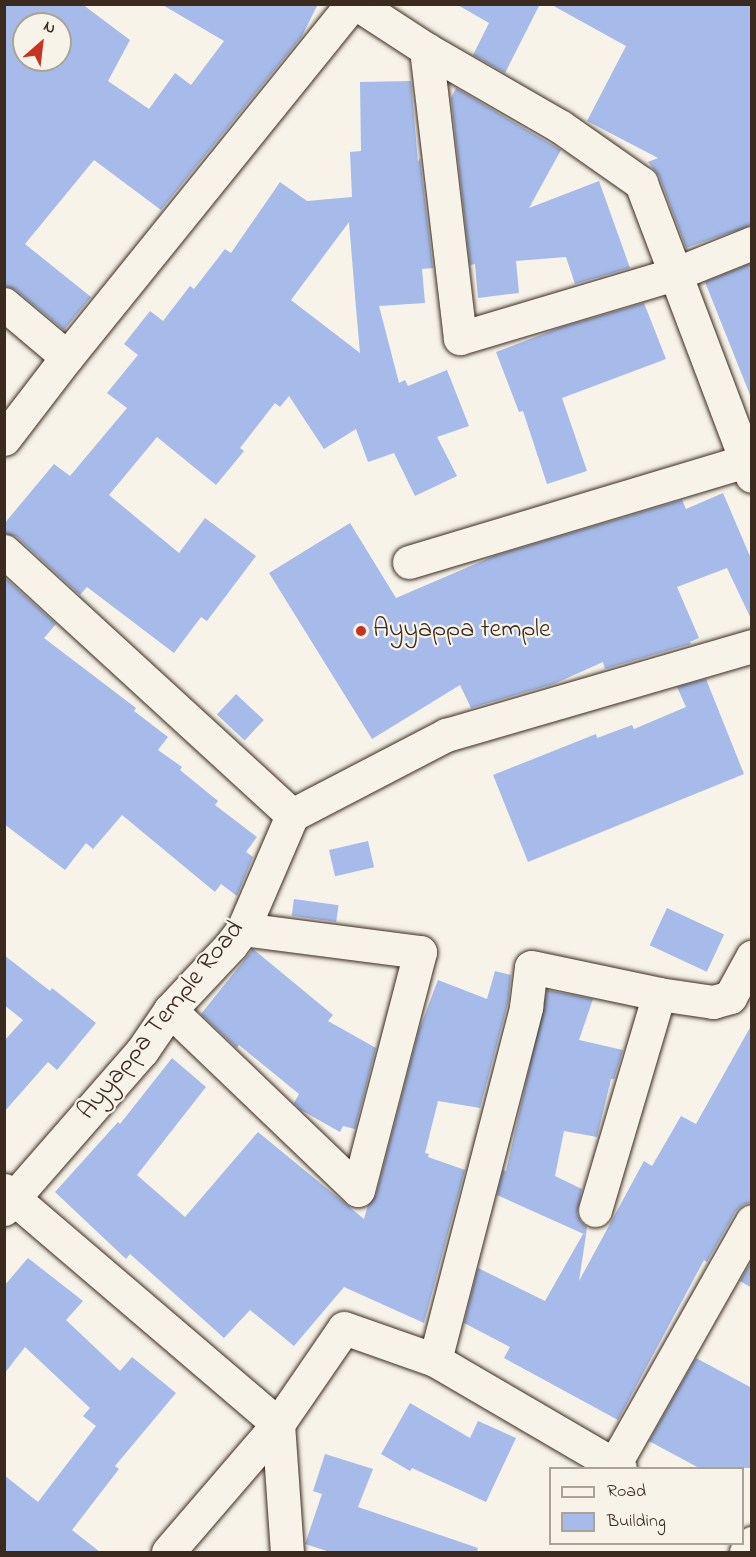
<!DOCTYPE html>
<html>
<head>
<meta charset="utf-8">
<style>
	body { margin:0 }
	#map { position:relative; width:756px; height:1557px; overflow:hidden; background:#f7f3e8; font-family:"Indie Flower",sans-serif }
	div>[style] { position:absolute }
	.building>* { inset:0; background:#a6bbe9; transform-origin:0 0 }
	.roads { filter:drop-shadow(0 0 2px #3b2a1e) drop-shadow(0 0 2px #3b2a1e) }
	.minor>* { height:33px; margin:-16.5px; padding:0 16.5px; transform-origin:16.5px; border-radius:16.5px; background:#f7f3e8 }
	.dots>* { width:16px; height:16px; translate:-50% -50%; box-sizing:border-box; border:3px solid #f7f3e8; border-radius:50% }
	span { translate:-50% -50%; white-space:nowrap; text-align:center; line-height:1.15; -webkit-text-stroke:4.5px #f7f3e8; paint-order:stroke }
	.poi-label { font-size:26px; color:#3b2a1e }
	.left { translate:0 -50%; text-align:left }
	.street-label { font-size:26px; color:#3b2a1e }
	.frame { position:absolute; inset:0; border:6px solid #3b2a1e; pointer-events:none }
	.legend { position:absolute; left:549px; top:1467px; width:195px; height:78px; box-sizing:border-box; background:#f7f3e8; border:2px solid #aca397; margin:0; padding:8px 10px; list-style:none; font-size:18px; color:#3b2a1e }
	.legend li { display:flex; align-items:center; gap:12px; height:30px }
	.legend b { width:30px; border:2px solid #aca397 }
	.north { position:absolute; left:12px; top:12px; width:60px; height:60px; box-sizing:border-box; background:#f7f3e8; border:2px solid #aca397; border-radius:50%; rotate:28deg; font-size:16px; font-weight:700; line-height:24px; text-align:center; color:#3b2a1e }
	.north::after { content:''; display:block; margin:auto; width:21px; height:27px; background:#c8321e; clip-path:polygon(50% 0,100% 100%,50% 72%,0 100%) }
</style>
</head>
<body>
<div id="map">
	<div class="building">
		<i style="clip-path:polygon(evenodd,4px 4px,82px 4px,130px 40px,108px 81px,149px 109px,175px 73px,191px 85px,224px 41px,161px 4px,318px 4px,302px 36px,161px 210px,94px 160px,25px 244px,91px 297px,64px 330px,16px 290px,4px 285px,4px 4px,24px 24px,60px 24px,60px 60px,24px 60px,24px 24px)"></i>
		<i style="clip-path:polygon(456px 4px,540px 4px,505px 73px,473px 55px,489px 23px)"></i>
		<i style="clip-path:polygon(550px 4px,752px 4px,752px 225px,686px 248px,659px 176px,648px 162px,658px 158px,587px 121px,626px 46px)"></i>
		<i style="clip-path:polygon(evenodd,411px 81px,418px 162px,420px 158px,433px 268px,422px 269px,425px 303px,379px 306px,399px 383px,405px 380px,408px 386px,447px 370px,469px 426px,437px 437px,457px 476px,415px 496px,394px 453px,368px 462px,356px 429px,324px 449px,289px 396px,280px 407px,275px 403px,240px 448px,244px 451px,216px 485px,157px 437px,109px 495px,179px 553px,205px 518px,256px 556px,207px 621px,201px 617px,174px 653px,87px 587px,80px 595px,17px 537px,4px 533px,4px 524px,54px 464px,70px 476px,127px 408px,107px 393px,138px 355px,124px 344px,150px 311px,163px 321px,190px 286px,194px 289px,225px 249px,231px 253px,280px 182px,307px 201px,352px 197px,350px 152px,361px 151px,360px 82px,411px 81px,349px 222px,356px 308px,360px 353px,291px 300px,349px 222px)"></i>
		<i style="clip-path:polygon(456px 88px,561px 150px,529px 208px,599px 181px,630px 268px,575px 284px,566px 257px,516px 261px,519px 293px,478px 298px,475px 264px,470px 265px,451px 98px)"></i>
		<i style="clip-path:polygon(752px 263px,752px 395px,750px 395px,705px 282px)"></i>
		<i style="clip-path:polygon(644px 303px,666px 359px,562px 398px,587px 471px,547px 484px,523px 411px,519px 412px,496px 352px,559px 328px)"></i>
		<i style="clip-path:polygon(723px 493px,752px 561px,752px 621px,727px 568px,677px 587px,699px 638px,690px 642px,691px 644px,605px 669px,603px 662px,554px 684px,471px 708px,460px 685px,372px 739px,269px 573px,350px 523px,396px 598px,494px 556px,682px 500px,686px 509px)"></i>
		<i style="clip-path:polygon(4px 577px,56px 624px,44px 638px,136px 708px,134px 711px,168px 737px,158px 750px,182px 767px,180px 770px,218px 801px,215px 805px,257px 837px,246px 852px,253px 857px,237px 896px,221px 884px,215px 892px,122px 815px,93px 849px,86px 843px,65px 870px,4px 824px)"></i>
		<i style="clip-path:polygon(706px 679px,744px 774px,528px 862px,493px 775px,596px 734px,597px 738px,632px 725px,634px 729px,686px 707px,677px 687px)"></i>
		<i style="left:236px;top:694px;width:38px;height:28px;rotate:43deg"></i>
		<i style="left:368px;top:841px;width:27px;height:40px;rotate:77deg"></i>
		<i style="left:294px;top:899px;width:45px;height:17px;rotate:8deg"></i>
		<i style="left:667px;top:908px;width:63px;height:41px;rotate:25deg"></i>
		<i style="clip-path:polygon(253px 949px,333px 1015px,328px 1021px,376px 1048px,355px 1129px,343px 1126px,340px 1132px,301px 1110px,294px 1103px,299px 1094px,239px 1045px,237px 1048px,201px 1014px)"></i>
		<i style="clip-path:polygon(4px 955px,50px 991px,52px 988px,96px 1023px,57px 1070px,48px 1062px,4px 1112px,4px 1041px,23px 1020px,4px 1005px)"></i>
		<i style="clip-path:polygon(495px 971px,511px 975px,508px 1003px,480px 1108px,438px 1101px,425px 1153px,429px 1154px,428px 1157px,465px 1170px,424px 1323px,344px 1287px,294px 1346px,250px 1310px,224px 1338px,130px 1254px,126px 1259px,55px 1192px,118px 1122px,120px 1124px,172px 1058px,206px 1087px,137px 1175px,185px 1217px,258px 1132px,364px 1219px,368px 1205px,376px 1195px,419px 1030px,438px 980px,487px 999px)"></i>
		<i style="clip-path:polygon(547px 990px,593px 999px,579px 1040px,623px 1050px,614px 1079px,611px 1079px,597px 1137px,564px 1131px,555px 1176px,582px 1189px,577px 1214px,581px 1222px,587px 1227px,586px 1235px,497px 1195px,503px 1170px,506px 1171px)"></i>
		<i style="clip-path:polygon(752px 1024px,752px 1202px,743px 1205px,736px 1211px,707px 1262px,704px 1260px,618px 1420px,504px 1358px,510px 1347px,464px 1323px,478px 1268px,545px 1301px,583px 1234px,586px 1235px,579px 1281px,644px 1161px,652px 1166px,681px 1116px,696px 1124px)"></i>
		<i style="clip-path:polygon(28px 1258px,83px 1301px,66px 1320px,120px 1371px,132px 1357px,176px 1393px,115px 1466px,119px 1469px,72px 1530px,100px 1552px,4px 1552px,4px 1475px,38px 1502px,96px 1426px,83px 1416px,90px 1408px,25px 1347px,4px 1374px,4px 1286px)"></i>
		<i style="clip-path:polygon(752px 1260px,752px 1288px,740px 1281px)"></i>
		<i style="clip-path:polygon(696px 1358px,752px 1388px,752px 1468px,699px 1468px,649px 1441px)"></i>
		<i style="clip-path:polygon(410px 1403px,470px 1438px,478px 1421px,516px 1438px,486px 1502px,412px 1468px,410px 1471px,381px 1454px)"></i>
		<i style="clip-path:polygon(325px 1454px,373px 1469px,358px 1507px,478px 1548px,477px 1552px,330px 1552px,305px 1544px,322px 1494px,313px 1491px)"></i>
	</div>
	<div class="roads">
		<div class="minor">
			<i style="left:357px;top:4px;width:82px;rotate:33.1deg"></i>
			<i style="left:426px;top:49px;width:156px;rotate:30deg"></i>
			<i style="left:561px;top:127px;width:98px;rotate:35deg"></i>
			<i style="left:641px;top:183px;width:313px;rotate:69.3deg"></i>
			<i style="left:426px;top:49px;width:291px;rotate:83.3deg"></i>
			<i style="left:460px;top:338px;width:224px;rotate:-16.6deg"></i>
			<i style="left:675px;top:274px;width:83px;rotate:-21.9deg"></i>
			<i style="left:4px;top:304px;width:82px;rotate:40.1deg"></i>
			<i style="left:4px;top:439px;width:103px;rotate:-52.5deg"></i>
			<i style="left:67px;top:357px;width:454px;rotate:-51.1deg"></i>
			<i style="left:4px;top:551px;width:391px;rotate:42.5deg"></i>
			<i style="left:409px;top:562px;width:358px;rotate:-16.7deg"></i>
			<i style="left:292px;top:815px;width:174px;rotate:-27.5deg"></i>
			<i style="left:446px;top:735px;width:319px;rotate:-16.2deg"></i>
			<i style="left:170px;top:1010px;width:260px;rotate:43.8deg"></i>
			<i style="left:358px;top:1190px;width:246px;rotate:-75.4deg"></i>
			<i style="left:420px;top:952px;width:178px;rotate:-172.6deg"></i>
			<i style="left:4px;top:1190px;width:360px;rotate:40.5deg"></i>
			<i style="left:278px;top:1424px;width:116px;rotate:-55.5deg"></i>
			<i style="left:344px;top:1328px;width:96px;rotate:19.4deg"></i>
			<i style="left:435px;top:1360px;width:214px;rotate:30.3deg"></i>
			<i style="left:4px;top:1209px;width:210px;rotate:-48.9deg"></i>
			<i style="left:142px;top:1051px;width:50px;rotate:-55.7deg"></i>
			<i style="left:170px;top:1010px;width:89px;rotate:-46.8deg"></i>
			<i style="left:231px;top:945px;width:20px;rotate:-53deg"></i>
			<i style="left:243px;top:929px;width:124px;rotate:-66.7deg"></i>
			<i style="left:595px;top:1210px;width:225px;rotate:-73.5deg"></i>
			<i style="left:435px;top:1360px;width:365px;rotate:-75.5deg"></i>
			<i style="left:526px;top:1007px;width:40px;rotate:-82.9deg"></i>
			<i style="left:531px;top:967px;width:131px;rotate:11.9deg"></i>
			<i style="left:659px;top:994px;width:55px;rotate:8.4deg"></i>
			<i style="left:713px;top:1002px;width:18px;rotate:-16deg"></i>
			<i style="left:730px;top:997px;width:46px;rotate:-61.2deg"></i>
			<i style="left:278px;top:1424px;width:128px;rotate:86deg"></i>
			<i style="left:614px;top:1465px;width:280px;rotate:-60.5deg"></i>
			<i style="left:168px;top:1552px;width:169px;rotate:-49.3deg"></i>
			<i style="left:746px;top:1552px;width:11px;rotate:-56deg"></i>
		</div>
	</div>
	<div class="dots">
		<i style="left:361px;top:631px;background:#c8321e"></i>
	</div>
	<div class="poi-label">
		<span class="left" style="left:373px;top:631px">Ayyappa temple</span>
	</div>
	<div class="street-label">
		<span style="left:162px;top:1021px;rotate:-51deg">Ayyappa Temple Road</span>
	</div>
	<div class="frame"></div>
	<ul class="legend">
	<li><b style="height:8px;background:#f7f3e8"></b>Road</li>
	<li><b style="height:16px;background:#a6bbe9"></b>Building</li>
	</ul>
	<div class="north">N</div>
</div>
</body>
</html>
